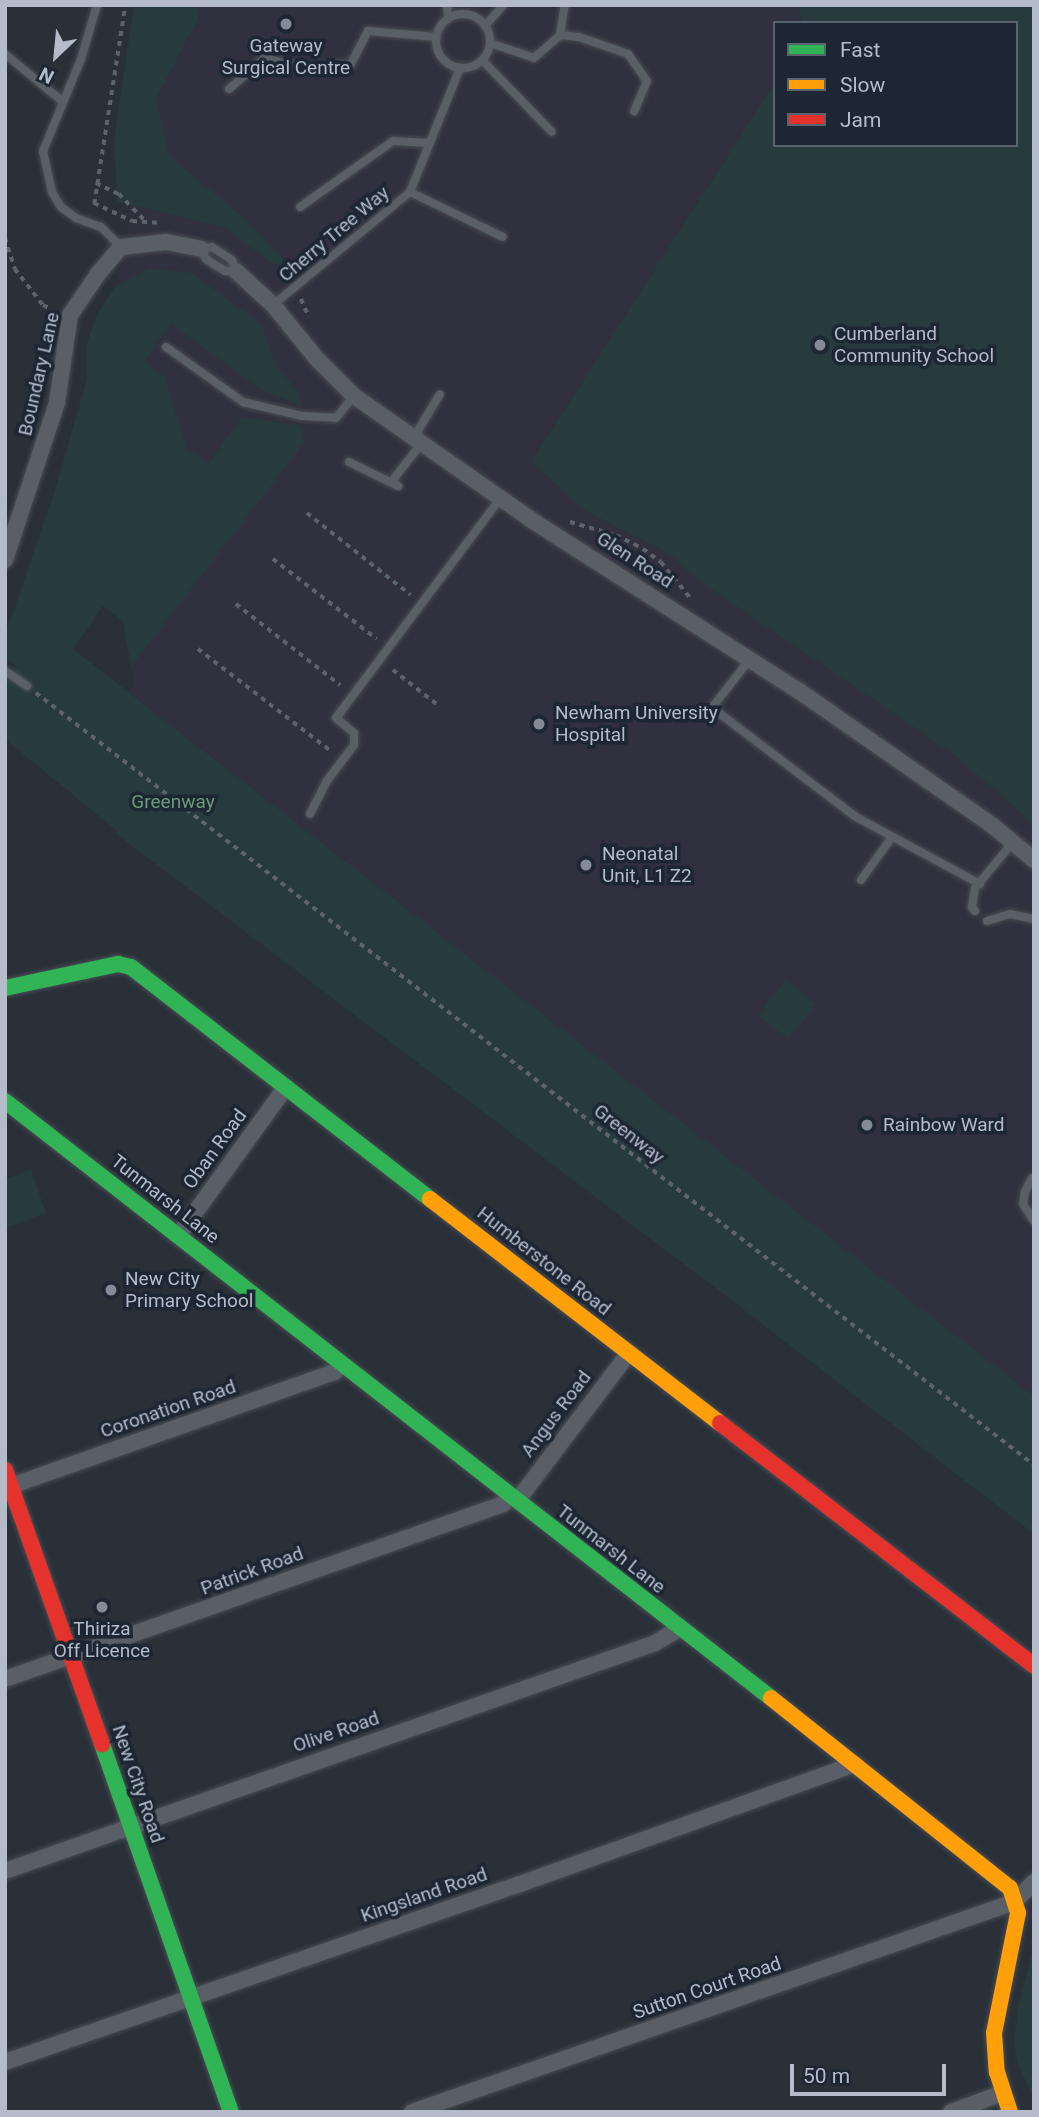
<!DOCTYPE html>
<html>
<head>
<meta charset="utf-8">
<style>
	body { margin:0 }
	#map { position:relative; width:1039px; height:2117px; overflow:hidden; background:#2a3038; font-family:Roboto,sans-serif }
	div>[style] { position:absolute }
	.medical>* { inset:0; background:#31303e }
	.green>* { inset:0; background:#273a3e; transform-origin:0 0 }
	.path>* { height:3.5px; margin-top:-1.75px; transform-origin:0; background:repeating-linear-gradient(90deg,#5d636a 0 5px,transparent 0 10px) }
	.roads { filter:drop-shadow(0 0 2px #484c53) drop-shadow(0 0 2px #484c53) }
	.lane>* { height:8px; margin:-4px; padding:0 4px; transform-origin:4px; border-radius:4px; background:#5a5e66 }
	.lane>.ring { margin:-4px; padding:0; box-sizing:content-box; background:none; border:8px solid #5a5e66; border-radius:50% }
	.street>* { height:16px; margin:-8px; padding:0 8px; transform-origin:8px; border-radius:8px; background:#5a5e66 }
	.fast>* { height:16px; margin:-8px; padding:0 8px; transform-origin:8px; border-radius:8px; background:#30b455 }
	.slow>* { height:16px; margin:-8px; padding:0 8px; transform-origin:8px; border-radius:8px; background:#ff9f0a }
	.jam>* { height:16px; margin:-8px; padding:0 8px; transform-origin:8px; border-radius:8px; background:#e5322d }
	.dots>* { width:19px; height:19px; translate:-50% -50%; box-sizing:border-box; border:4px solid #1d2633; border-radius:50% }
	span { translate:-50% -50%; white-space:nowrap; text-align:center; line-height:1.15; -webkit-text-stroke:7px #1d2633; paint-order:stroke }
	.poi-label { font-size:19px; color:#b4bcc9 }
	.left { translate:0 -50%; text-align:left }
	.street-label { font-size:19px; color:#b4bcc9 }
	.park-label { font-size:19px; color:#6b9a76 }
	.frame { position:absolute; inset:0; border:7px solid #b4bcc9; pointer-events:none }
	.legend { position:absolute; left:773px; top:21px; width:245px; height:126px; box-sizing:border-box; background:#1d2633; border:2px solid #59626f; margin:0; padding:9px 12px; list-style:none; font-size:21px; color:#b4bcc9 }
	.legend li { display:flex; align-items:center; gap:14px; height:35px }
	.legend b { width:35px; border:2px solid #59626f }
	.north { position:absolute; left:21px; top:21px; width:70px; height:70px; -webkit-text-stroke:5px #1d2633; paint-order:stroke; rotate:206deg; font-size:19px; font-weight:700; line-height:28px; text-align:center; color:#b4bcc9 }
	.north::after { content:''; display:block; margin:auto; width:24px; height:32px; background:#b4bcc9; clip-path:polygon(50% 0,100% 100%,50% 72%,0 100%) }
	.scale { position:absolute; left:790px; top:2064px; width:156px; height:32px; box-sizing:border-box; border:4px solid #b4bcc9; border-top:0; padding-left:9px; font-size:21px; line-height:24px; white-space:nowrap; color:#b4bcc9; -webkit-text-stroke:5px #1d2633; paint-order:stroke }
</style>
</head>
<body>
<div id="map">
	<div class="medical">
		<i style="clip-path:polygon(199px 5px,798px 5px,802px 23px,775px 23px,775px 82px,531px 462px,586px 511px,671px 555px,692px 576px,956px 756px,1034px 825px,1034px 1396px,129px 692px,134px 682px,123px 620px,103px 606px,73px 649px,56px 487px,87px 379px,86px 346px,97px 314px,115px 287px,127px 248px,134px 140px,198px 19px)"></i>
	</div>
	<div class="green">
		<i style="clip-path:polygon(134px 5px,199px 5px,198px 19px,156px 99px,169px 156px,252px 224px,286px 262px,273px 265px,226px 228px,117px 201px,114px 140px)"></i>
		<i style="clip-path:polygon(798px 5px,1034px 5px,1034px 825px,956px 756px,692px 576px,671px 555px,586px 511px,531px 462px,775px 82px,775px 145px,1016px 145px,1016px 23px,802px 23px)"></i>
		<i style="clip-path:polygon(150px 268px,192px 273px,261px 324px,277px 367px,296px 389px,303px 407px,261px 389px,171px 324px,145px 361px,164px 376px,187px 448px,208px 464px,242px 417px,300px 425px,305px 442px,131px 667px,123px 621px,103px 606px,73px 649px,1034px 1396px,1034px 1534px,734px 1302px,132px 846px,116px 833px,117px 831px,5px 739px,5px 677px,16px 666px,5px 657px,5px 636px,56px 487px,87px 379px,86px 346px,97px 314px,115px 287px)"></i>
		<i style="left:785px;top:980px;width:39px;height:45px;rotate:37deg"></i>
		<i style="clip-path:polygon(31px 1170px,46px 1213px,5px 1228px,5px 1179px)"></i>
		<i style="clip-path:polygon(1034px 1946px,1034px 2098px,1019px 2067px,1014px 2043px,1018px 2008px)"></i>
	</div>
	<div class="path">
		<i style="left:96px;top:183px;width:25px;rotate:26deg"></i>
		<i style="left:119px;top:194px;width:39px;rotate:46deg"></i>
		<i style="left:94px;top:203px;width:42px;rotate:25.3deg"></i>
		<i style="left:132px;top:221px;width:29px;rotate:4deg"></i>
		<i style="left:94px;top:204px;width:201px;rotate:-81.1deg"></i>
		<i style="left:5px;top:238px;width:33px;rotate:72deg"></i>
		<i style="left:15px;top:269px;width:46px;rotate:52.1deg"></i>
		<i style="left:43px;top:305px;width:7px;rotate:27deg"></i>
		<i style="left:301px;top:299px;width:20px;rotate:66deg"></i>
		<i style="left:307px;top:513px;width:132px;rotate:38.3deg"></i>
		<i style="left:570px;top:522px;width:48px;rotate:15.8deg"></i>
		<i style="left:616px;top:535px;width:30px;rotate:27deg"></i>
		<i style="left:643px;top:549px;width:22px;rotate:36deg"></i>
		<i style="left:661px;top:562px;width:49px;rotate:50.8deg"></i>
		<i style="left:273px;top:559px;width:131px;rotate:37.6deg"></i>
		<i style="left:236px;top:604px;width:132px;rotate:37.9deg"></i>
		<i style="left:198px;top:649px;width:169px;rotate:37.5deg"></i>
		<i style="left:393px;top:670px;width:58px;rotate:38deg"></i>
		<i style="left:36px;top:693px;width:1262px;rotate:37.72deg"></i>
	</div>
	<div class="roads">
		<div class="lane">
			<i style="left:97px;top:5px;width:56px;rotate:106.5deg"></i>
			<i style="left:81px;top:59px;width:100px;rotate:112.4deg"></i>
			<i style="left:43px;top:151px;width:42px;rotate:77.6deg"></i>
			<i style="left:52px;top:192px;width:17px;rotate:59deg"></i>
			<i style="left:61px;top:207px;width:19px;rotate:36deg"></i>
			<i style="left:76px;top:218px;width:27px;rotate:20deg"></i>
			<i style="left:101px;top:227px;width:28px;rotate:45deg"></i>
			<i style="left:447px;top:5px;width:14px;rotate:86deg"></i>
			<i class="ring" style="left:436px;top:14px;width:46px;height:46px"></i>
			<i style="left:485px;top:26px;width:28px;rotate:-49deg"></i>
			<i style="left:560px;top:35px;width:19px;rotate:6deg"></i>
			<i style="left:579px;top:37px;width:52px;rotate:19.1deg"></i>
			<i style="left:628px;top:54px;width:33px;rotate:55deg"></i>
			<i style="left:647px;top:81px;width:33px;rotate:113deg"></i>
			<i style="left:490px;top:43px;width:46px;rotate:18.8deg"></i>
			<i style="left:534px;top:58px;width:35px;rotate:-41deg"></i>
			<i style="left:560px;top:35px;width:30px;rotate:-81deg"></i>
			<i style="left:5px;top:54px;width:74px;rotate:39.5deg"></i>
			<i style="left:482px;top:60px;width:100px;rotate:45.8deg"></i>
			<i style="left:229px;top:89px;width:48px;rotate:-40.7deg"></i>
			<i style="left:265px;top:58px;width:39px;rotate:15deg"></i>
			<i style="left:303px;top:68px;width:48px;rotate:-4.8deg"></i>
			<i style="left:351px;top:64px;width:37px;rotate:-63deg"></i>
			<i style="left:368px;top:31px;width:69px;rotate:5deg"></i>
			<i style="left:410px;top:192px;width:103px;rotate:25.8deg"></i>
			<i style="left:300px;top:207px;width:114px;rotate:-35.4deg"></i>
			<i style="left:393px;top:141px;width:37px;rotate:3deg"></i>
			<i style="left:212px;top:247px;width:24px;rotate:33deg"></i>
			<i style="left:232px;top:260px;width:12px;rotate:70deg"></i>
			<i style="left:236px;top:271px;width:11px;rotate:180deg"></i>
			<i style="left:225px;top:271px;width:22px;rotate:-148deg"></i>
			<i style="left:206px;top:259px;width:11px;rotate:-117deg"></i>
			<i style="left:201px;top:249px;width:11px;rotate:-10deg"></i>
			<i style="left:273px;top:305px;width:178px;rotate:-39.5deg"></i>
			<i style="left:410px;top:192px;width:134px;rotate:-68deg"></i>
			<i style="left:166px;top:347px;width:95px;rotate:35.5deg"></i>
			<i style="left:243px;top:402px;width:61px;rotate:13.3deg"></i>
			<i style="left:302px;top:416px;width:34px;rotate:3deg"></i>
			<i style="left:336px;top:418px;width:28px;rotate:-51deg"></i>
			<i style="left:413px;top:439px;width:52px;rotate:-59deg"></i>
			<i style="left:349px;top:462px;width:55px;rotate:26.1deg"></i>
			<i style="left:392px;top:481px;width:47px;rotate:-51.9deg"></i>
			<i style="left:750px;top:659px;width:58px;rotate:128deg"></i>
			<i style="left:714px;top:705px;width:9px;rotate:58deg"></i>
			<i style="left:719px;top:713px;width:172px;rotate:37.2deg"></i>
			<i style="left:856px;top:817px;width:141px;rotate:28.4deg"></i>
			<i style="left:5px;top:671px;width:27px;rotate:34deg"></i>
			<i style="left:310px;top:814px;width:36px;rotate:-63deg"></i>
			<i style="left:326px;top:782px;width:46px;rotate:-52.9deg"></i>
			<i style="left:354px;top:745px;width:12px;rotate:-90deg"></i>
			<i style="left:354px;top:733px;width:23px;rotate:-140deg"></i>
			<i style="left:336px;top:718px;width:274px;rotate:-53.2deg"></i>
			<i style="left:861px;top:880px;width:53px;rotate:-54.2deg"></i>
			<i style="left:975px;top:911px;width:5px;rotate:-127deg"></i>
			<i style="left:972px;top:907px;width:19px;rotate:-81deg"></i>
			<i style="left:975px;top:888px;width:60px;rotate:-50.4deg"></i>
			<i style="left:987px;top:921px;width:24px;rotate:-17deg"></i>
			<i style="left:1010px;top:914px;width:25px;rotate:12deg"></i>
			<i style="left:1032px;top:1178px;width:16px;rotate:117deg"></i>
			<i style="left:1025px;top:1192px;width:12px;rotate:99deg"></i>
			<i style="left:1023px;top:1204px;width:20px;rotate:57deg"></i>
		</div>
		<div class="street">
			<i style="left:236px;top:271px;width:50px;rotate:42.6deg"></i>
			<i style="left:273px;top:305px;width:70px;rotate:50.8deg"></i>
			<i style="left:317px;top:359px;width:52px;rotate:45deg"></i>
			<i style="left:354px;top:396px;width:215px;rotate:34.9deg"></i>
			<i style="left:530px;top:519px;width:319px;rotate:32.6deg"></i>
			<i style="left:799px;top:691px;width:236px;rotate:34.8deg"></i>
			<i style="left:993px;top:826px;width:53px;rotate:39.7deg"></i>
			<i style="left:5px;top:560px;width:165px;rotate:-71.7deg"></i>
			<i style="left:57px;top:403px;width:89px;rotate:-81.6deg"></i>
			<i style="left:70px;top:315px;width:50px;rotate:-55.7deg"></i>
			<i style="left:98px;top:274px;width:35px;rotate:-50deg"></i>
			<i style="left:121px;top:247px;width:45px;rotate:-6.3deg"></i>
			<i style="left:166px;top:242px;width:36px;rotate:11deg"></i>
			<i style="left:178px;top:1236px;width:184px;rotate:-54.1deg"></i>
			<i style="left:5px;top:1488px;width:350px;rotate:-19.4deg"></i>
			<i style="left:335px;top:1372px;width:10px;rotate:-53deg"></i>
			<i style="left:517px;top:1501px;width:186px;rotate:-52.9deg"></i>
			<i style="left:5px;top:1679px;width:528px;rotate:-19.36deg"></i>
			<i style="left:503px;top:1504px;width:11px;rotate:-49deg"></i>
			<i style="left:5px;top:1871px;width:689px;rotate:-19.33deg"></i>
			<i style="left:655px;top:1643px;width:28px;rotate:-30deg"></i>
			<i style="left:5px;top:2062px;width:545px;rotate:-19.07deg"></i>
			<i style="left:520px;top:1884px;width:356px;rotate:-19.7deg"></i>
			<i style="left:412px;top:2112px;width:626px;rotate:-19.22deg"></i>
			<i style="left:1003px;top:1906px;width:13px;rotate:-23deg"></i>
			<i style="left:1015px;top:1901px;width:27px;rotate:-45deg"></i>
			<i style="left:951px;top:2112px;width:55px;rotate:-20.1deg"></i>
		</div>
		<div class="fast">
			<i style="left:5px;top:988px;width:116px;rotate:-12deg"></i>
			<i style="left:118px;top:964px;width:13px;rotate:13deg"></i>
			<i style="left:131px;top:967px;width:378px;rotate:37.8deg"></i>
			<i style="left:5px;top:1101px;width:971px;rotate:37.93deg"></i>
			<i style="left:102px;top:1744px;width:390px;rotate:70.7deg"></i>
		</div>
		<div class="slow">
			<i style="left:430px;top:1199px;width:366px;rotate:37.7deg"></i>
			<i style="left:771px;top:1698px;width:305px;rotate:38.5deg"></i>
			<i style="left:1010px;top:1888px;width:26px;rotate:72deg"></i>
			<i style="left:1018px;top:1913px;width:122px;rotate:101.3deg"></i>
			<i style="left:994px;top:2033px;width:39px;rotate:86deg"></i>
			<i style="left:997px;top:2072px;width:42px;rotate:72deg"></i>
		</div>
		<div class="jam">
			<i style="left:720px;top:1423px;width:397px;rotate:37.7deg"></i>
			<i style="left:5px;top:1470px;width:291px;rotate:70.5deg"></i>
		</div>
	</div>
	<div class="dots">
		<i style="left:286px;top:24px;background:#848b96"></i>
		<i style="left:820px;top:345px;background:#848b96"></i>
		<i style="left:539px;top:724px;background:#848b96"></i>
		<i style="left:586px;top:865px;background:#848b96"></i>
		<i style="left:867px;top:1125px;background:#848b96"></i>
		<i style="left:111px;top:1290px;background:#848b96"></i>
		<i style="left:102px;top:1607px;background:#848b96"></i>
	</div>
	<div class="poi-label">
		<span style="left:286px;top:57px">Gateway<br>Surgical Centre</span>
		<span class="left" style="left:834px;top:345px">Cumberland<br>Community School</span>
		<span class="left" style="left:555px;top:724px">Newham University<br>Hospital</span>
		<span class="left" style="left:602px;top:865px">Neonatal<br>Unit, L1 Z2</span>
		<span class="left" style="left:883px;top:1125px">Rainbow Ward</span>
		<span class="left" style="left:125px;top:1290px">New City<br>Primary School</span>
		<span style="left:102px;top:1640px">Thiriza<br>Off Licence</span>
	</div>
	<div class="street-label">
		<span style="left:334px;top:234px;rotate:-40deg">Cherry Tree Way</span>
		<span style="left:39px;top:374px;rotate:-77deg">Boundary Lane</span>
		<span style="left:635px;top:560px;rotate:33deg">Glen Road</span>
		<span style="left:629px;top:1134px;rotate:38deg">Greenway</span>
		<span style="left:215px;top:1149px;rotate:-54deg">Oban Road</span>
		<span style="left:165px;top:1199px;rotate:38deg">Tunmarsh Lane</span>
		<span style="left:544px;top:1261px;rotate:38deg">Humberstone Road</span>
		<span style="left:168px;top:1409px;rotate:-19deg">Coronation Road</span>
		<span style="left:556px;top:1414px;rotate:-53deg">Angus Road</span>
		<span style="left:611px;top:1549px;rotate:38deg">Tunmarsh Lane</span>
		<span style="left:252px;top:1571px;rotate:-20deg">Patrick Road</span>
		<span style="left:336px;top:1732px;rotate:-19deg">Olive Road</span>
		<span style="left:138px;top:1784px;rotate:71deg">New City Road</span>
		<span style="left:424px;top:1895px;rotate:-19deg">Kingsland Road</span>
		<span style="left:707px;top:1988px;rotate:-19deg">Sutton Court Road</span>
	</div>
	<div class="park-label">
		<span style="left:173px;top:802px">Greenway</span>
	</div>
	<div class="frame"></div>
	<ul class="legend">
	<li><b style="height:9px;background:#30b455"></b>Fast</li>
	<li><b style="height:9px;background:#ff9f0a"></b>Slow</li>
	<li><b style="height:9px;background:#e5322d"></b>Jam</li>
	</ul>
	<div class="north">N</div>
	<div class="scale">50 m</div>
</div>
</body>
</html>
